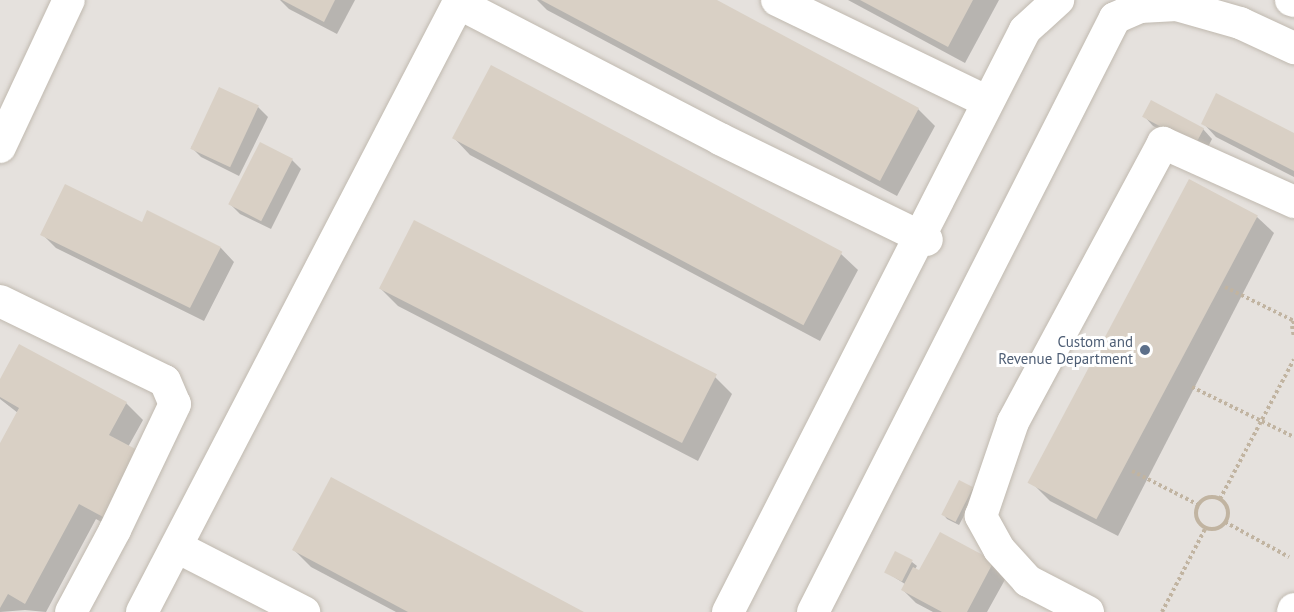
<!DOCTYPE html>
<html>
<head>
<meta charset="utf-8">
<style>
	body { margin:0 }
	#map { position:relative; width:1294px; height:612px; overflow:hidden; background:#f5f2ec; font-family:"PT Sans",sans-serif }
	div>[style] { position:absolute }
	.industrial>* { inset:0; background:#e5e1dd; transform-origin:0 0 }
	.shadow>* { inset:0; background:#0003 }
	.building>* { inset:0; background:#d9d0c5; transform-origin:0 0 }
	.path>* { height:4px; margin-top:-2px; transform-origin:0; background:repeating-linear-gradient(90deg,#c1b4a1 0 3px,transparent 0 6px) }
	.path>.ring { margin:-2px; padding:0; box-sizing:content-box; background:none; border:4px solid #c1b4a1; border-radius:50% }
	.roads { filter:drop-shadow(0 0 2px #c0b9af) drop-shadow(0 0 2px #c0b9af) }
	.minor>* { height:32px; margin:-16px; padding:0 16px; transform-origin:16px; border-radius:16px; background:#fff }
	.dots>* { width:16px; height:16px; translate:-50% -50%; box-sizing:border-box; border:3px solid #fff; border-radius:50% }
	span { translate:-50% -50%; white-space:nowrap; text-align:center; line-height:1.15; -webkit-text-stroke:6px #fff; paint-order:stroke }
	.service-label { font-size:15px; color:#4e5e75 }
	.right { translate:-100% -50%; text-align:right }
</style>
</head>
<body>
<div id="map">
	<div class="industrial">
		<i style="left:0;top:0;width:1294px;height:612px"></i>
	</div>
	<div class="shadow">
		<i style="clip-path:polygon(280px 0,355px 0,337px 34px,289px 9px)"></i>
		<i style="clip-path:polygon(537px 0,714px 0,918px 109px,935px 126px,897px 196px,547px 10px)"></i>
		<i style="clip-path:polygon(848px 0,999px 0,965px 63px)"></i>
		<i style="clip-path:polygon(492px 67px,841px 254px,858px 270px,820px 341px,470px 155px,454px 138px)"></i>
		<i style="clip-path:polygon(258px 107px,268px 117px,239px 176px,201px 157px,191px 147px)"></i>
		<i style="clip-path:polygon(1144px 116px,1203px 129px,1212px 139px,1205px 153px,1153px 126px)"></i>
		<i style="clip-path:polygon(1203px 123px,1294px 134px,1294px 177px,1216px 137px)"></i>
		<i style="clip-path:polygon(292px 160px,301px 169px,271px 229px,240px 214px,230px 204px)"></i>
		<i style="clip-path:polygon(1190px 181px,1257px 217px,1274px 233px,1118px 536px,1050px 501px,1033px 484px)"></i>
		<i style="clip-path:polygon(148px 212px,221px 248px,234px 262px,204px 321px,56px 248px,42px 234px,143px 224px)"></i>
		<i style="clip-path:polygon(381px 289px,715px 377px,732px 394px,698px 461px,398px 306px)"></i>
		<i style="clip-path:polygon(0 382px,126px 403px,143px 420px,128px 447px,123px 534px,96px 519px,46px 612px,25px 610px,0 612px,0 446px,18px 413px,0 399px)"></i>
		<i style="clip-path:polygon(972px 488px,976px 493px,959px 525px,947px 519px,943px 514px)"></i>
		<i style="clip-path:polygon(294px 550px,581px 612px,396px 612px,311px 567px)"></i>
		<i style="clip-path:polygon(912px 562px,917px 566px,915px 569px,919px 572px,993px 562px,1007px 576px,987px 612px,933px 612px,916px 603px,903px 590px,905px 584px,886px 572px)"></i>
	</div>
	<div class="building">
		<i style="clip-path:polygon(282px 0,335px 0,324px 22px)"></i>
		<i style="clip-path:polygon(541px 0,717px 0,919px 108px,880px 181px)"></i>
		<i style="clip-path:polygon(860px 0,973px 0,948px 47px)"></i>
		<i style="left:491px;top:65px;width:398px;height:83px;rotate:28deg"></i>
		<i style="left:219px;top:87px;width:44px;height:68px;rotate:25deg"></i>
		<i style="clip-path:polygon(1216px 93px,1294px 133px,1294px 171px,1201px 124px)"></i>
		<i style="left:1151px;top:100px;width:60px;height:19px;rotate:28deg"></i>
		<i style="left:260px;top:142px;width:37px;height:70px;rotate:27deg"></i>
		<i style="left:1189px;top:179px;width:78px;height:344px;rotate:28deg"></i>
		<i style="clip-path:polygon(65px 184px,142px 222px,147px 210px,221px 247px,190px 308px,40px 235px)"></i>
		<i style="left:414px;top:220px;width:340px;height:77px;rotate:27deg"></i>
		<i style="clip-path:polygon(19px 344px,127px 402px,109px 435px,141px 452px,105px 518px,79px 504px,25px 604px,8px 594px,0 608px,0 443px,19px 408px,0 397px,0 379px)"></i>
		<i style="clip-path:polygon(331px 477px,584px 612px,408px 612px,292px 550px)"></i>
		<i style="left:959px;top:480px;width:16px;height:39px;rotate:27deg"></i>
		<i style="clip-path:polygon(940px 532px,994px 561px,967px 612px,942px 612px,901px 590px,913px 567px,919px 570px)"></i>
		<i style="left:895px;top:551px;width:20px;height:24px;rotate:27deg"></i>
	</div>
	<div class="path">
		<i style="left:1225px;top:287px;width:77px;rotate:26.2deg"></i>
		<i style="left:1294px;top:321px;width:5px;rotate:112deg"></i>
		<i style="left:1292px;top:326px;width:11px;rotate:80deg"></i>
		<i style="left:1192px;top:387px;width:114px;rotate:26.1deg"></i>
		<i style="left:1132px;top:471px;width:75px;rotate:26.9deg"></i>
		<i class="ring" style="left:1196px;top:497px;width:28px;height:28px"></i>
		<i style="left:1220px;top:499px;width:158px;rotate:-62.1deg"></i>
		<i style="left:1225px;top:522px;width:73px;rotate:28.7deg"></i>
		<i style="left:1162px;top:612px;width:96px;rotate:-62.6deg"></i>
	</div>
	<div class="roads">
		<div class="minor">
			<i style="left:777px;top:0;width:234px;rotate:25.8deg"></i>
			<i style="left:1291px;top:0;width:3px;rotate:18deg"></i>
			<i style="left:458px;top:3px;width:295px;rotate:27.4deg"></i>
			<i style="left:720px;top:139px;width:230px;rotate:26deg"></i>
			<i style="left:0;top:147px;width:162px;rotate:-64.9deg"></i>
			<i style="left:0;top:301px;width:183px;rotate:25.9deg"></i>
			<i style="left:165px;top:381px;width:25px;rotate:67deg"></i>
			<i style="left:175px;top:404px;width:140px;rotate:115.5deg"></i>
			<i style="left:115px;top:530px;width:93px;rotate:118.2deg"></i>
			<i style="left:177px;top:547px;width:143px;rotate:27.1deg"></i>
			<i style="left:142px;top:612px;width:690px;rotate:-62.54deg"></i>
			<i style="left:728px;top:612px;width:653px;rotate:-62.96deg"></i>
			<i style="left:1025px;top:30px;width:45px;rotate:-42.3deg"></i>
			<i style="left:813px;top:612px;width:666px;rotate:-63.05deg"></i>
			<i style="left:1115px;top:18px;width:27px;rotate:-24deg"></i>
			<i style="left:1140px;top:7px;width:37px;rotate:-3deg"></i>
			<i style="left:1177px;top:5px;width:66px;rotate:15.9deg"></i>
			<i style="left:1240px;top:23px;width:60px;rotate:24.8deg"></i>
			<i style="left:1088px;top:612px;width:68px;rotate:-152.7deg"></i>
			<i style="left:1028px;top:581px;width:43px;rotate:-132.2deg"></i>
			<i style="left:999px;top:549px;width:38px;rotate:-119deg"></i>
			<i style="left:981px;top:516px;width:99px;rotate:-71.2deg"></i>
			<i style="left:1013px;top:422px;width:317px;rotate:-61.7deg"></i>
			<i style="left:1163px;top:143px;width:144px;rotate:24.2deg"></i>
			<i style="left:1293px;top:612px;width:3px;rotate:-72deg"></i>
		</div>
	</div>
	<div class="dots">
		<i style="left:1145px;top:350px;background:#5c6f8a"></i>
	</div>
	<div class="service-label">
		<span class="right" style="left:1133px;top:350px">Custom and<br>Revenue Department</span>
	</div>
</div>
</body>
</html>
